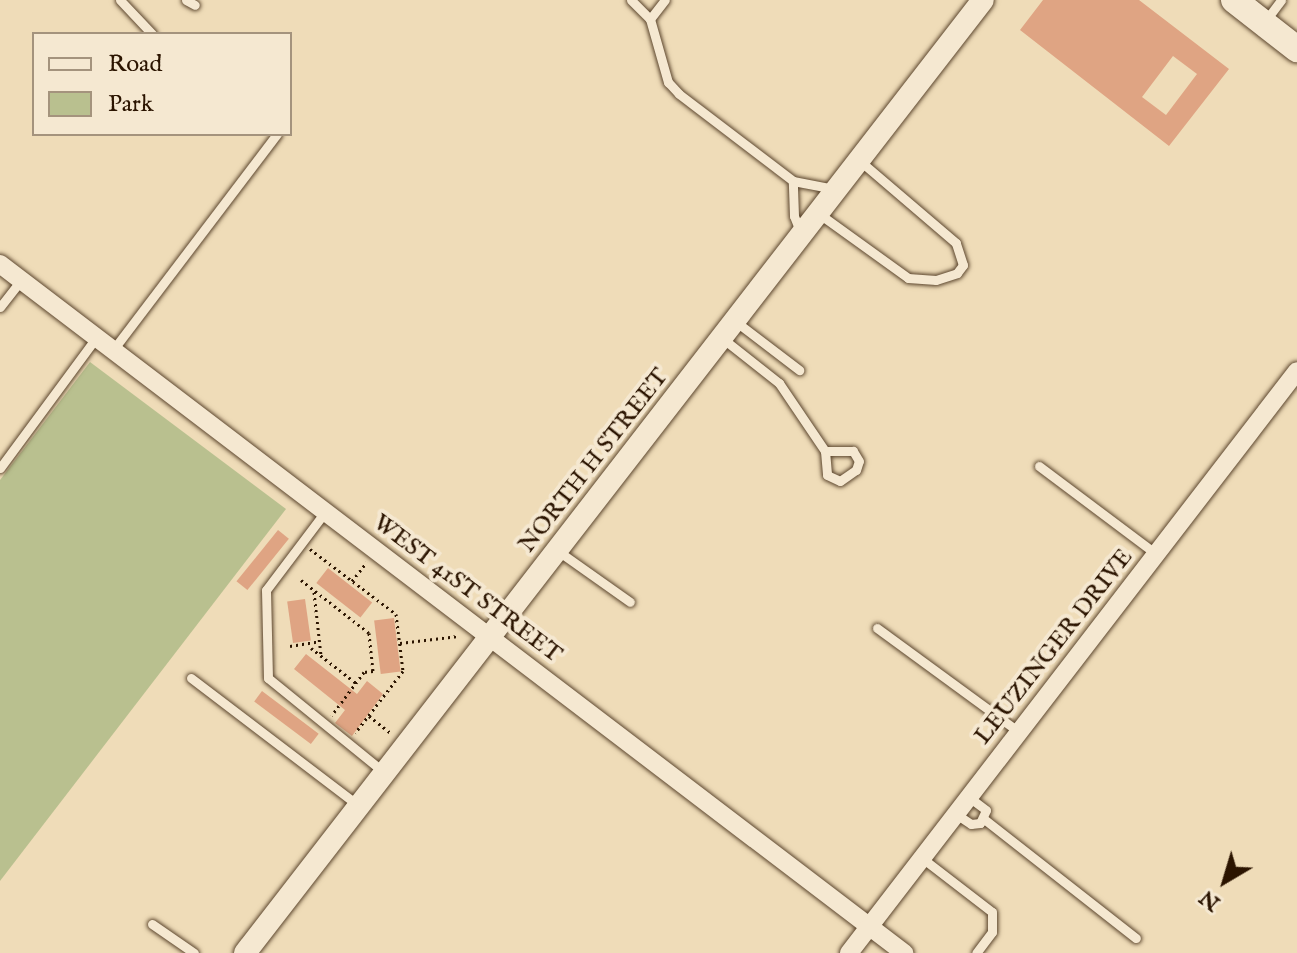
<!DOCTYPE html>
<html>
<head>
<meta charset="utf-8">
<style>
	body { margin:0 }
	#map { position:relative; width:1297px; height:953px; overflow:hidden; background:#efdcb8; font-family:"IM FELL English",serif }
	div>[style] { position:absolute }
	.green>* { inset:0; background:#b9c08f }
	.building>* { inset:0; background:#dfa483; transform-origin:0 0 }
	.path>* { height:3px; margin-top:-1.5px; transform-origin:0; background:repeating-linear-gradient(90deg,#2b1400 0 2px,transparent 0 6px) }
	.roads { filter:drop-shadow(0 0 2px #5c462e) drop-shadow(0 0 2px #5c462e) }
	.service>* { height:9px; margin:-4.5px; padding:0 4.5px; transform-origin:4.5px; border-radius:4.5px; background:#f5e8d1 }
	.minor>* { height:18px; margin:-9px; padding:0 9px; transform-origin:9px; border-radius:9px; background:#f5e8d1 }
	.tertiary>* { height:22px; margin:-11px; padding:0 11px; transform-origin:11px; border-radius:11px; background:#f5e8d1 }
	.secondary>* { height:26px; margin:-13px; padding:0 13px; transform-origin:13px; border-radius:13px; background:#f5e8d1 }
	span { translate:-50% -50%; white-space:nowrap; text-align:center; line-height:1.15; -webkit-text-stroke:8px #f5e8d1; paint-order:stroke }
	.street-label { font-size:24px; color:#2b1400 }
	.legend { position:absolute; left:32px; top:32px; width:260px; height:104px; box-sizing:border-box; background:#f5e8d1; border:2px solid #a4937d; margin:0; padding:10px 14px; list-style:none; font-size:24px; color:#2b1400 }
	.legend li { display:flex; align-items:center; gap:16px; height:40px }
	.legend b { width:40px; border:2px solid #a4937d }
	.north { position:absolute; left:1185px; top:841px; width:80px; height:80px; -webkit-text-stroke:6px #f5e8d1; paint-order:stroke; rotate:218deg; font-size:22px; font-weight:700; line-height:32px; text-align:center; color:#2b1400 }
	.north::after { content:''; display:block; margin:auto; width:28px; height:36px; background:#2b1400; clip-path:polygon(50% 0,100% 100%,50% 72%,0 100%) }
</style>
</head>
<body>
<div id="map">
	<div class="green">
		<i style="clip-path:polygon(90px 362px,286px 509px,0 881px,0 480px)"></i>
	</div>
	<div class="building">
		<i style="clip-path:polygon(evenodd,1043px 0,1139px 0,1229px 69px,1169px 146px,1020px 30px,1043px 0,1173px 56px,1197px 74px,1166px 115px,1142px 97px,1173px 56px)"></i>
		<i style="left:278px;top:530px;width:14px;height:66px;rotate:39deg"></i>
		<i style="left:328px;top:568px;width:56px;height:19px;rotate:38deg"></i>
		<i style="left:305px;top:599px;width:42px;height:18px;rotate:82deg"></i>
		<i style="left:394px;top:618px;width:54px;height:20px;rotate:83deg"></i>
		<i style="clip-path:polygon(306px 654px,357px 694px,367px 681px,383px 694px,352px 736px,335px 723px,345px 710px,294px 669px)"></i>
		<i style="left:262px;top:691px;width:71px;height:13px;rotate:37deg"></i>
	</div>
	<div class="path">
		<i style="left:310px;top:549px;width:108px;rotate:37.1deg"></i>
		<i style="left:396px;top:614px;width:57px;rotate:83deg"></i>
		<i style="left:403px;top:671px;width:78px;rotate:127.7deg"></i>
		<i style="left:301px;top:580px;width:86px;rotate:37.9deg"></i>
		<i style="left:369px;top:633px;width:38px;rotate:84deg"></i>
		<i style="left:373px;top:671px;width:9px;rotate:174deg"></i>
		<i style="left:364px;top:672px;width:54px;rotate:126.7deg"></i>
		<i style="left:352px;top:581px;width:24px;rotate:-52deg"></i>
		<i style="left:314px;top:592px;width:63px;rotate:83.7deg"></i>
		<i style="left:400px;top:643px;width:59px;rotate:-6.8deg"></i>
		<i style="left:290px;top:646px;width:30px;rotate:-9deg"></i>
		<i style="left:311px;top:648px;width:57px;rotate:37.9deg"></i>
		<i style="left:369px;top:716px;width:28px;rotate:38deg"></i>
	</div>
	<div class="roads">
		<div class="service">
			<i style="left:120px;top:0;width:47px;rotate:46.7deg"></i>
			<i style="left:186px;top:0;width:10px;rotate:29deg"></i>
			<i style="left:631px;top:0;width:27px;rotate:45deg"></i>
			<i style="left:650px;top:19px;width:66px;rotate:74.1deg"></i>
			<i style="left:668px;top:82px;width:16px;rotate:47deg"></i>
			<i style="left:679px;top:94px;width:143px;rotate:37.3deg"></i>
			<i style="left:650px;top:19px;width:24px;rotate:-52deg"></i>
			<i style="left:1266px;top:20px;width:25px;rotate:-53deg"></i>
			<i style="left:818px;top:213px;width:111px;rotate:35.8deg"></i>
			<i style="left:908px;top:278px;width:28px;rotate:4deg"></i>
			<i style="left:936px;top:280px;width:22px;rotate:-18deg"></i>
			<i style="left:957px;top:273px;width:10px;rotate:-53deg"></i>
			<i style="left:963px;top:265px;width:23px;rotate:-108deg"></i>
			<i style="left:956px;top:243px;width:126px;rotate:-139.5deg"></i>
			<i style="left:800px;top:231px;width:16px;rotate:-112deg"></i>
			<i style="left:794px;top:216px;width:35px;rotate:-92deg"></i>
			<i style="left:793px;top:181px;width:43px;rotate:10.8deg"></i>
			<i style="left:0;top:307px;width:34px;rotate:-52deg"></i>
			<i style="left:735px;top:321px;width:81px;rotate:37.4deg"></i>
			<i style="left:722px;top:338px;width:73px;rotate:38.3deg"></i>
			<i style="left:779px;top:383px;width:82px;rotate:55.9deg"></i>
			<i style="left:825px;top:451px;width:24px;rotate:85deg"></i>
			<i style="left:827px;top:475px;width:14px;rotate:25deg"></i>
			<i style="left:840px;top:481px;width:19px;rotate:-35deg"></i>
			<i style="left:856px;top:470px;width:9px;rotate:-72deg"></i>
			<i style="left:859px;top:461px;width:12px;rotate:-121deg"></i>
			<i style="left:853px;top:451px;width:28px;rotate:180deg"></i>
			<i style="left:113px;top:350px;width:271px;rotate:-52.8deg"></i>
			<i style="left:1039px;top:466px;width:146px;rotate:36.9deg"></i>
			<i style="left:0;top:468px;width:162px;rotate:-53.6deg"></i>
			<i style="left:325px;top:512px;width:98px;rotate:127.1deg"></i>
			<i style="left:266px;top:590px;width:88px;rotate:88.7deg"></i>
			<i style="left:268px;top:678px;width:151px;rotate:39.1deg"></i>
			<i style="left:558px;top:551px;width:88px;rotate:35.3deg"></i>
			<i style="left:877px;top:628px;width:176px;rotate:36.2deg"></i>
			<i style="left:191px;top:678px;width:211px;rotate:37.3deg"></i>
			<i style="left:956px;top:814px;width:18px;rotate:34deg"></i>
			<i style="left:971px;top:824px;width:9px;rotate:-6deg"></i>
			<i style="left:980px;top:823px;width:14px;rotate:-65deg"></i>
			<i style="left:986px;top:810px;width:21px;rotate:-143deg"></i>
			<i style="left:984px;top:819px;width:193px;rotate:38.1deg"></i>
			<i style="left:922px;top:858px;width:88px;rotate:37.6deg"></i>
			<i style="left:992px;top:912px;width:20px;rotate:90deg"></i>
			<i style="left:992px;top:932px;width:26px;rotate:127deg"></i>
			<i style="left:152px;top:924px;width:51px;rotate:34.6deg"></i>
		</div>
		<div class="minor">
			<i style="left:0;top:264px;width:1137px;rotate:37.31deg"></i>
			<i style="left:849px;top:953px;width:734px;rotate:-52.41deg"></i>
		</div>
		<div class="tertiary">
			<i style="left:245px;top:953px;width:1205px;rotate:-52.25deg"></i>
		</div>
		<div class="secondary">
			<i style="left:1234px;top:0;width:80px;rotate:37.9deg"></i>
		</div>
	</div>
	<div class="street-label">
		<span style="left:594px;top:461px;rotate:-52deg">NORTH H STREET</span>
		<span style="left:467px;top:589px;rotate:37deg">WEST 41ST STREET</span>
		<span style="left:1054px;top:647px;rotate:-52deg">LEUZINGER DRIVE</span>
	</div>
	<ul class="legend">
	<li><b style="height:10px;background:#f5e8d1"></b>Road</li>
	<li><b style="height:22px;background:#b9c08f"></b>Park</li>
	</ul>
	<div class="north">N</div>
</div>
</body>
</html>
